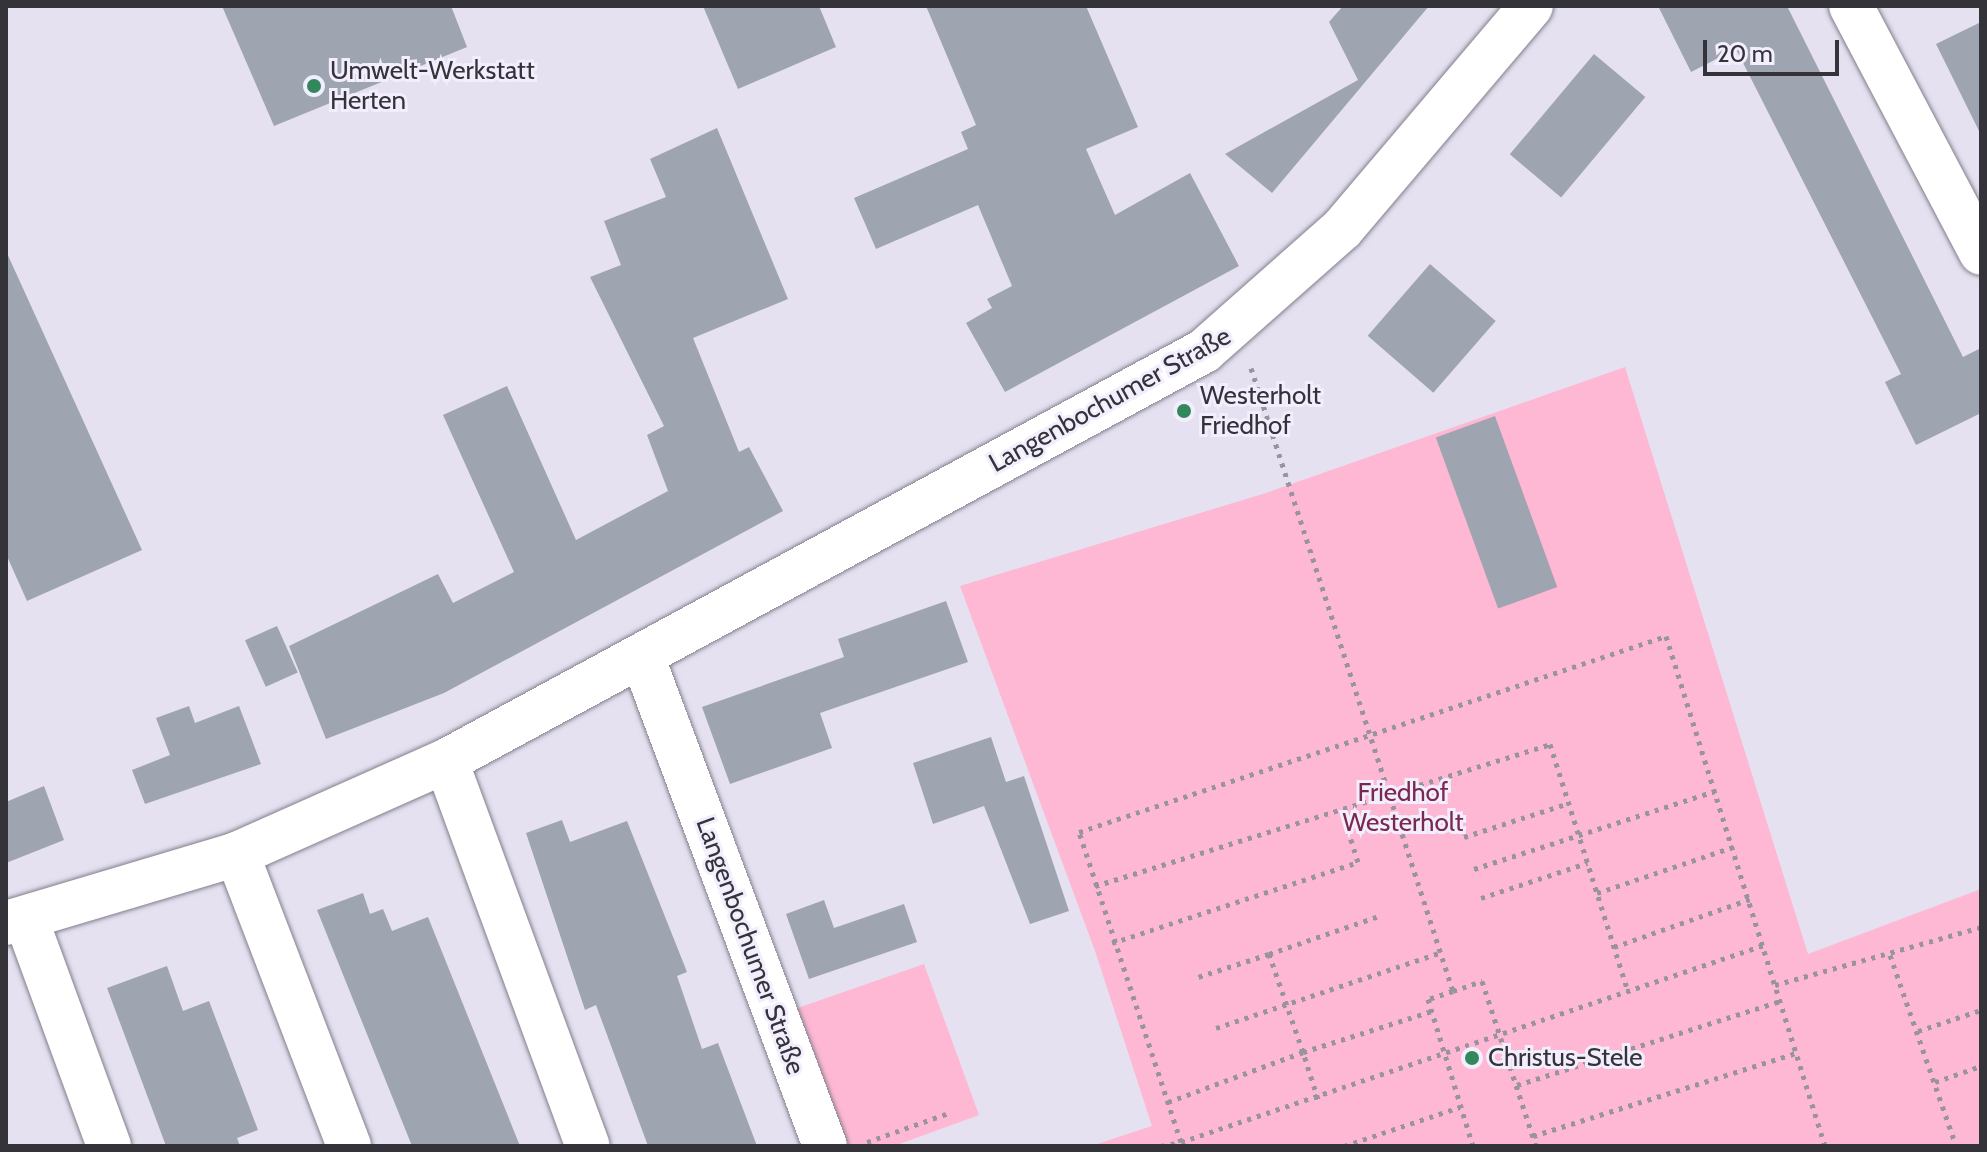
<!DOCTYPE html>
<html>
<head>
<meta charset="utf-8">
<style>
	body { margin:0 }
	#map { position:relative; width:1987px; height:1152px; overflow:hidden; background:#e5e1f0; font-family:Cabin,sans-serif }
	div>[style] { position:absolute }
	.green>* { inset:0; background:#feb8d3 }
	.building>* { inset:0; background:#9fa4b1; transform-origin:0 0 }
	.path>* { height:5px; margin-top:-2.5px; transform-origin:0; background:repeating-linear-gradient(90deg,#97949f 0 4px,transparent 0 10px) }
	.roads { filter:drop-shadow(0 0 2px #827f8c) drop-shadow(0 0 2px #827f8c) }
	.street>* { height:44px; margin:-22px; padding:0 22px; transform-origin:22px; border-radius:22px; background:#fff }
	.dots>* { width:22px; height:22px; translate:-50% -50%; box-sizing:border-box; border:4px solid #f2eefd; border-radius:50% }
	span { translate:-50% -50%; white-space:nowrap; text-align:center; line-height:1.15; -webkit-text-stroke:6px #f2eefd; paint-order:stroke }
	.poi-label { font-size:26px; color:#343339 }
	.left { translate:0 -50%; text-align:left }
	.street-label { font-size:26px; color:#343339 }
	.park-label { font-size:26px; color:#79284e }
	.frame { position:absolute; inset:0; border:8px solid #343339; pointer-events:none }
	.scale { position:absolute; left:1703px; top:40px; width:136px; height:36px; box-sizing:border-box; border:4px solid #343339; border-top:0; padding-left:10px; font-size:24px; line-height:28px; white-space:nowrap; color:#343339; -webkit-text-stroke:6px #f2eefd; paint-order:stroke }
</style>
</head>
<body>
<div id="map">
	<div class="green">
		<i style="clip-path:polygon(1625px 367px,1808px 954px,1981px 889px,1981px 1146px,1091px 1146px,1152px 1126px,1095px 951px,960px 586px,1266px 493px)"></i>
		<i style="clip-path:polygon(924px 964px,979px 1115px,894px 1146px,841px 1146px,792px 1010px)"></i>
	</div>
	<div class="building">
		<i style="clip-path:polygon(222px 6px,451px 6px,467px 47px,274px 126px)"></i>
		<i style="clip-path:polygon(703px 6px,819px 6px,836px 47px,738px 89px)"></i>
		<i style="clip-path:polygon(926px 6px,1086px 6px,1138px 127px,1086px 149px,1115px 215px,1190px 173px,1239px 266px,1005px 392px,966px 323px,992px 308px,987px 299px,1012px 286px,978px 205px,876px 249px,854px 198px,968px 149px,961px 132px,976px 125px)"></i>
		<i style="clip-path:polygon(1343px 6px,1429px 6px,1272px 193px,1225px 154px,1358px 80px,1329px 22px)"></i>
		<i style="clip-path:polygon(1658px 6px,1787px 6px,1963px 357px,1981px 348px,1981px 413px,1916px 445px,1885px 382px,1901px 374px,1736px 49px,1691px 72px)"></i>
		<i style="clip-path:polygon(1981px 22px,1981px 135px,1936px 44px)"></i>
		<i style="left:1594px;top:54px;width:67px;height:131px;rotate:40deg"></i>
		<i style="clip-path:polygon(717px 128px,788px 299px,693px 338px,739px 452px,749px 447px,783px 511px,444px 693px,326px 739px,289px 646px,438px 574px,453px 603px,514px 572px,443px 415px,507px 386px,576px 540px,668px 491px,647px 435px,664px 426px,590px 277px,621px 265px,604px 221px,666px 197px,650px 159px)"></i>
		<i style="clip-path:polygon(6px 251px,142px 550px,27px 601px,6px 554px)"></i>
		<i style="left:1430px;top:264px;width:87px;height:95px;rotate:41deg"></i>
		<i style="left:1495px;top:416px;width:182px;height:63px;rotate:70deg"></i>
		<i style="clip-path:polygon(946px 601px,968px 662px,820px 713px,832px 748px,730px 784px,702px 707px,844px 657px,838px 639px)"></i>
		<i style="left:277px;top:626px;width:51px;height:35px;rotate:66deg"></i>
		<i style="clip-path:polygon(189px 706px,195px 723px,239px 706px,261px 764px,145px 804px,132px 770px,170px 755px,156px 718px)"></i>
		<i style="clip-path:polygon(991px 737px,1006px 782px,1024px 776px,1069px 911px,1030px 924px,984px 806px,933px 824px,913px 763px)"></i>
		<i style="clip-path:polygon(44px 786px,64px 840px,6px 863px,6px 802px)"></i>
		<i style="clip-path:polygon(562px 820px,570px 842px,627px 821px,687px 972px,677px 976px,702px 1049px,718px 1043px,757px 1146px,648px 1146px,596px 1005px,585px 1010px,526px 833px)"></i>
		<i style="clip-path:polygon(363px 893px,370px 914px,383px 909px,392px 931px,428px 917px,520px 1146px,412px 1146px,317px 910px)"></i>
		<i style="clip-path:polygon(824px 900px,834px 928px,904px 904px,917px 942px,809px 979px,786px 914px)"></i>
		<i style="clip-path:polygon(167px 966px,183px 1011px,209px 1001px,258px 1130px,237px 1138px,240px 1146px,166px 1146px,107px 988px)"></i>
	</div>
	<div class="path">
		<i style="left:1251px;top:368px;width:655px;rotate:72.04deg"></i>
		<i style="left:1453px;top:991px;width:26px;rotate:162deg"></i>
		<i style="left:1428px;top:999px;width:154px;rotate:73deg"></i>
		<i style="left:1464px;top:837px;width:110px;rotate:-17.9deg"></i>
		<i style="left:1474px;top:869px;width:253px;rotate:-17.9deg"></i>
		<i style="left:1095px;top:886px;width:477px;rotate:-17.3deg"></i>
		<i style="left:1550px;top:744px;width:260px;rotate:72.5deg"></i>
		<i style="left:1597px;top:893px;width:144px;rotate:-18.7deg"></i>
		<i style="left:1481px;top:898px;width:112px;rotate:-18.3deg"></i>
		<i style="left:1112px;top:943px;width:259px;rotate:-18.2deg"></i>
		<i style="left:1358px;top:862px;width:57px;rotate:-107.5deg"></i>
		<i style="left:1614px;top:947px;width:144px;rotate:-19.4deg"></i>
		<i style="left:1269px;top:954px;width:116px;rotate:-19.1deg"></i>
		<i style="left:1890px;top:955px;width:202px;rotate:70.9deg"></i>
		<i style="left:1453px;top:991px;width:31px;rotate:-19deg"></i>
		<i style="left:1482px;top:981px;width:174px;rotate:71.9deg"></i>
		<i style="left:1216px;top:1028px;width:238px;rotate:-18.6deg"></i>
		<i style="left:1918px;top:1031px;width:66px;rotate:-18.4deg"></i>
		<i style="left:1935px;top:1082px;width:49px;rotate:-19.2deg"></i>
		<i style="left:1517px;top:1085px;width:277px;rotate:-17.7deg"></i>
		<i style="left:1318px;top:1099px;width:49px;rotate:-107.7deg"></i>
		<i style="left:1303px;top:1052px;width:135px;rotate:-17.6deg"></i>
		<i style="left:1168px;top:1102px;width:144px;rotate:-20.3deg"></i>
		<i style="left:1303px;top:1052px;width:104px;rotate:-109.1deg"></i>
		<i style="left:1269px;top:954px;width:75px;rotate:162.1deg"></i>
		<i style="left:1533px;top:1136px;width:277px;rotate:-17.5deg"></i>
		<i style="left:867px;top:1142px;width:87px;rotate:-19.5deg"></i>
		<i style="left:1181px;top:1142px;width:615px;rotate:-18.67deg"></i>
		<i style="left:1161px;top:1146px;width:20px;rotate:-11deg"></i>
		<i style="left:1181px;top:1142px;width:326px;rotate:-108.2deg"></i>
		<i style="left:1079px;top:832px;width:619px;rotate:-18.46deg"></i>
		<i style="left:1666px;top:636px;width:366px;rotate:72.7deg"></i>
		<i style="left:1344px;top:1146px;width:122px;rotate:-18.6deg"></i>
		<i style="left:1825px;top:1146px;width:169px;rotate:-107.3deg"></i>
		<i style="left:1775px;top:985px;width:214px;rotate:-15.7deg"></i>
	</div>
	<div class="roads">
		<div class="street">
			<i style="left:1851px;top:6px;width:279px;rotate:62.2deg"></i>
			<i style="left:642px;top:656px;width:523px;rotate:69.52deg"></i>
			<i style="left:446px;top:761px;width:410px;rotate:69.8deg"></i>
			<i style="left:237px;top:854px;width:313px;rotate:69deg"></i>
			<i style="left:26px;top:919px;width:242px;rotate:69.9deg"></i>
			<i style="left:6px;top:923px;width:241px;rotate:-16.6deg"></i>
			<i style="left:237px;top:854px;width:229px;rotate:-24deg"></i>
			<i style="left:446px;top:761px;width:862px;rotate:-28.41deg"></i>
			<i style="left:1204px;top:351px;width:184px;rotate:-41.5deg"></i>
			<i style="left:1342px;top:229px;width:292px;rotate:-49.7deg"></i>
		</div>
	</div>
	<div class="dots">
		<i style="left:314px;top:86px;background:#32885c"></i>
		<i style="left:1184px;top:411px;background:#32885c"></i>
		<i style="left:1472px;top:1058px;background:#32885c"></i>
	</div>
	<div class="poi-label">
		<span class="left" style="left:330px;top:86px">Umwelt-Werkstatt<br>Herten</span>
		<span class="left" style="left:1200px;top:411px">Westerholt<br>Friedhof</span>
		<span class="left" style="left:1488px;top:1058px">Christus-Stele</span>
	</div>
	<div class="street-label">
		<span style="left:1110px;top:400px;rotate:-29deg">Langenbochumer Straße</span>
		<span style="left:750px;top:946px;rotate:70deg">Langenbochumer Straße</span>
	</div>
	<div class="park-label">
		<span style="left:1403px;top:808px">Friedhof<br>Westerholt</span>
	</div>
	<div class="frame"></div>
	<div class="scale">20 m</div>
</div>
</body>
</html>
